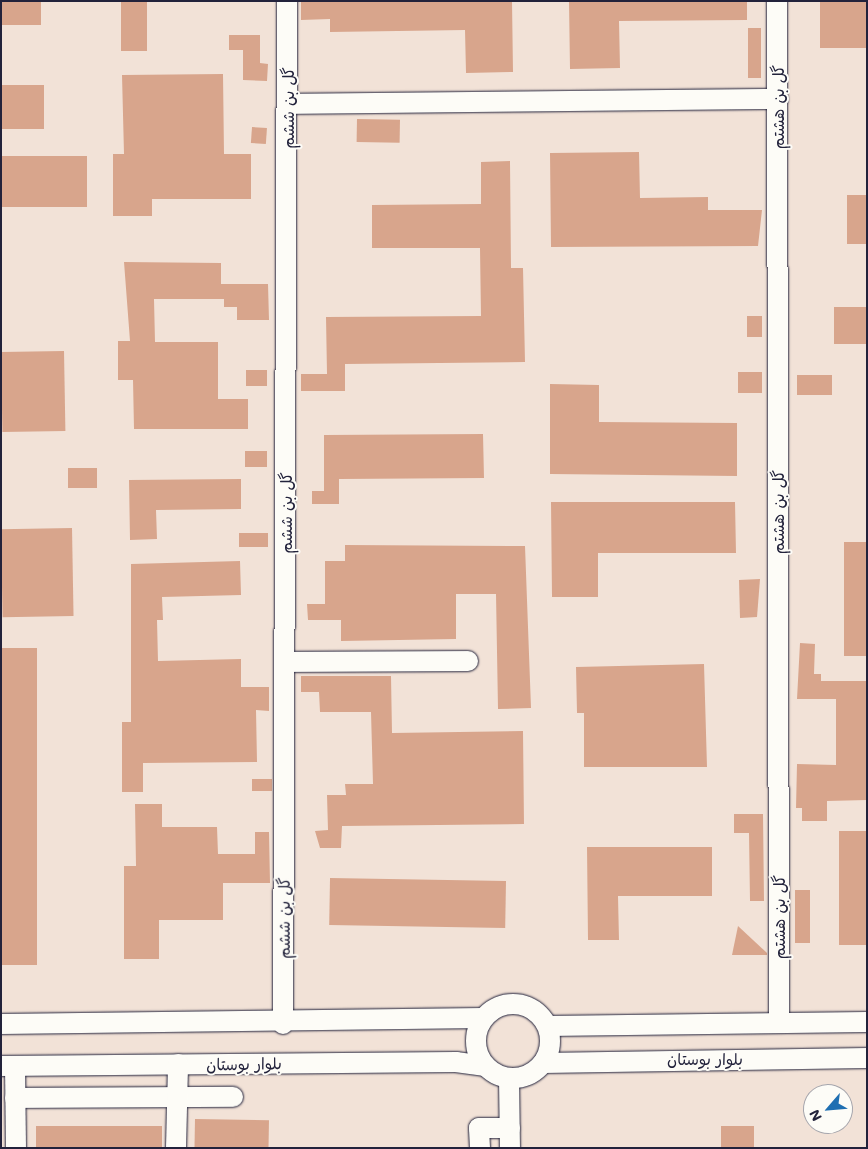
<!DOCTYPE html>
<html>
<head>
<meta charset="utf-8">
<style>
	body { margin:0 }
	#map { position:relative; width:868px; height:1149px; overflow:hidden; background:#fdfcf7; font-family:Mali,"Playpen Sans Arabic",sans-serif }
	div>[style] { position:absolute }
	.built>* { inset:0; background:#f2e2d7 }
	.building>* { inset:0; background:#d8a58c; transform-origin:0 0 }
	.roads { filter:drop-shadow(0 0 1px #22223b) drop-shadow(0 0 1px #22223b) }
	.minor>* { height:20px; margin:-10px; padding:0 10px; transform-origin:10px; border-radius:10px; background:#fdfcf7 }
	.minor>.ring { margin:-10px; padding:0; box-sizing:content-box; background:none; border:20px solid #fdfcf7; border-radius:50% }
	span { translate:-50% -50%; white-space:nowrap; text-align:center; line-height:1.15; -webkit-text-stroke:4px #fdfcf7; paint-order:stroke }
	.street-label { font-size:16px; color:#22223b }
	.frame { position:absolute; inset:0; border:2px solid #22223b; pointer-events:none }
	.north { position:absolute; left:803px; top:1084px; width:50px; height:50px; box-sizing:border-box; background:#fdfcf7; border:1px solid #a5a5ac; border-radius:50%; rotate:243deg; font-size:14px; font-weight:700; line-height:20px; text-align:center; color:#22223b }
	.north::after { content:''; display:block; margin:auto; width:18px; height:22px; background:#1f6fb2; clip-path:polygon(50% 0,100% 100%,50% 72%,0 100%) }
</style>
</head>
<body>
<div id="map">
	<div class="built">
		<i style="clip-path:polygon(evenodd,1px 1px,867px 1px,867px 1148px,1px 1148px,1px 1px,813px 1094px,843px 1094px,843px 1124px,813px 1124px,813px 1094px)"></i>
	</div>
	<div class="building">
		<i style="left:1px;top:1px;width:40px;height:24px"></i>
		<i style="left:121px;top:1px;width:26px;height:50px"></i>
		<i style="clip-path:polygon(301px 1px,512px 1px,513px 72px,466px 73px,465px 30px,330px 32px,330px 19px,301px 20px)"></i>
		<i style="clip-path:polygon(569px 1px,747px 1px,747px 20px,619px 21px,620px 68px,570px 69px)"></i>
		<i style="left:820px;top:1px;width:47px;height:47px"></i>
		<i style="left:748px;top:28px;width:13px;height:50px"></i>
		<i style="clip-path:polygon(229px 35px,260px 35px,260px 63px,268px 64px,267px 81px,243px 80px,243px 50px,229px 50px)"></i>
		<i style="clip-path:polygon(223px 74px,224px 154px,251px 154px,251px 199px,152px 199px,152px 216px,113px 216px,113px 154px,124px 154px,122px 75px)"></i>
		<i style="left:1px;top:85px;width:43px;height:44px"></i>
		<i style="left:357px;top:119px;width:43px;height:23px;rotate:1deg"></i>
		<i style="left:252px;top:127px;width:15px;height:16px;rotate:4deg"></i>
		<i style="clip-path:polygon(639px 152px,640px 198px,708px 197px,708px 210px,762px 210px,758px 246px,551px 247px,550px 153px)"></i>
		<i style="left:1px;top:156px;width:86px;height:51px"></i>
		<i style="clip-path:polygon(510px 161px,511px 268px,523px 268px,525px 362px,345px 364px,345px 391px,301px 391px,301px 374px,327px 374px,326px 317px,481px 316px,480px 248px,372px 248px,372px 205px,481px 204px,481px 162px)"></i>
		<i style="left:847px;top:195px;width:20px;height:49px"></i>
		<i style="clip-path:polygon(124px 262px,221px 263px,221px 284px,268px 284px,269px 320px,237px 320px,237px 307px,224px 307px,224px 299px,154px 299px,155px 342px,218px 342px,218px 399px,248px 399px,248px 429px,134px 429px,133px 380px,118px 380px,118px 341px,130px 341px)"></i>
		<i style="left:867px;top:307px;width:37px;height:33px;rotate:90deg"></i>
		<i style="left:747px;top:316px;width:15px;height:21px"></i>
		<i style="left:64px;top:351px;width:80px;height:63px;rotate:89deg"></i>
		<i style="left:246px;top:370px;width:21px;height:16px"></i>
		<i style="left:738px;top:372px;width:24px;height:21px"></i>
		<i style="left:797px;top:375px;width:35px;height:20px"></i>
		<i style="clip-path:polygon(550px 384px,599px 385px,599px 422px,737px 423px,737px 476px,550px 474px)"></i>
		<i style="clip-path:polygon(483px 434px,484px 478px,339px 479px,339px 504px,312px 504px,312px 491px,324px 491px,324px 435px)"></i>
		<i style="left:245px;top:451px;width:22px;height:16px"></i>
		<i style="left:68px;top:468px;width:29px;height:20px"></i>
		<i style="clip-path:polygon(241px 479px,241px 509px,156px 510px,157px 539px,130px 540px,129px 480px)"></i>
		<i style="clip-path:polygon(551px 502px,735px 502px,736px 553px,598px 553px,598px 597px,552px 597px)"></i>
		<i style="left:72px;top:528px;width:88px;height:71px;rotate:89deg"></i>
		<i style="left:239px;top:533px;width:29px;height:14px"></i>
		<i style="left:844px;top:542px;width:23px;height:114px"></i>
		<i style="clip-path:polygon(345px 545px,525px 546px,531px 708px,498px 709px,496px 594px,456px 594px,456px 639px,341px 641px,341px 620px,308px 620px,307px 604px,325px 604px,325px 561px,345px 561px)"></i>
		<i style="clip-path:polygon(240px 561px,241px 595px,162px 597px,163px 620px,157px 620px,158px 661px,241px 659px,241px 687px,269px 687px,269px 711px,256px 710px,257px 762px,143px 763px,143px 792px,122px 792px,122px 722px,131px 722px,131px 564px)"></i>
		<i style="clip-path:polygon(760px 579px,757px 617px,740px 618px,739px 580px)"></i>
		<i style="clip-path:polygon(800px 643px,815px 644px,814px 674px,821px 674px,821px 681px,867px 681px,867px 800px,827px 801px,827px 821px,802px 821px,802px 808px,796px 808px,797px 764px,836px 765px,836px 699px,797px 699px)"></i>
		<i style="left:1px;top:648px;width:36px;height:317px"></i>
		<i style="clip-path:polygon(704px 664px,707px 767px,584px 767px,584px 713px,577px 713px,576px 667px)"></i>
		<i style="clip-path:polygon(301px 676px,391px 676px,392px 733px,523px 731px,524px 824px,342px 826px,341px 848px,320px 848px,315px 831px,328px 830px,327px 795px,346px 795px,345px 784px,373px 784px,371px 712px,320px 712px,319px 692px,301px 692px)"></i>
		<i style="left:252px;top:779px;width:20px;height:12px"></i>
		<i style="clip-path:polygon(135px 804px,162px 804px,162px 827px,217px 827px,218px 854px,255px 854px,255px 832px,269px 832px,270px 883px,223px 883px,223px 920px,159px 920px,159px 959px,124px 959px,124px 866px,136px 866px)"></i>
		<i style="clip-path:polygon(734px 814px,763px 814px,764px 901px,750px 901px,749px 833px,734px 833px)"></i>
		<i style="left:839px;top:831px;width:28px;height:114px"></i>
		<i style="clip-path:polygon(587px 847px,712px 847px,712px 896px,618px 896px,619px 940px,588px 940px)"></i>
		<i style="left:506px;top:881px;width:47px;height:176px;rotate:91deg"></i>
		<i style="left:795px;top:890px;width:15px;height:53px"></i>
		<i style="clip-path:polygon(738px 926px,767px 953px,767px 955px,732px 955px)"></i>
		<i style="left:195px;top:1119px;width:74px;height:29px;rotate:1deg"></i>
		<i style="left:162px;top:1126px;width:22px;height:126px;rotate:90deg"></i>
		<i style="left:721px;top:1126px;width:33px;height:22px"></i>
	</div>
	<div class="roads">
		<div class="minor">
			<i style="left:777px;top:1px;width:1022px;rotate:89.89deg"></i>
			<i style="left:288px;top:104px;width:490px;rotate:-0.6deg"></i>
			<i style="left:285px;top:662px;width:183px;rotate:-0.3deg"></i>
			<i class="ring" style="left:476px;top:1004px;width:54px;height:54px"></i>
			<i style="left:1px;top:1024px;width:482px;rotate:-0.7deg"></i>
			<i style="left:283px;top:1024px;width:1023px;rotate:-89.78deg"></i>
			<i style="left:548px;top:1026px;width:319px;rotate:-0.7deg"></i>
			<i style="left:543px;top:1063px;width:324px;rotate:-0.9deg"></i>
			<i style="left:1px;top:1066px;width:455px;rotate:-0.5deg"></i>
			<i style="left:456px;top:1062px;width:30px;rotate:8deg"></i>
			<i style="left:15px;top:1066px;width:82px;rotate:89.3deg"></i>
			<i style="left:509px;top:1078px;width:70px;rotate:89.2deg"></i>
			<i style="left:15px;top:1098px;width:218px;rotate:-0.3deg"></i>
			<i style="left:176px;top:1148px;width:84px;rotate:-88.6deg"></i>
			<i style="left:480px;top:1148px;width:20px;rotate:-93deg"></i>
			<i style="left:479px;top:1128px;width:31px"></i>
		</div>
	</div>
	<div class="street-label">
		<span style="left:778px;top:107px;rotate:-90deg">گل بن هشتم</span>
		<span style="left:288px;top:108px;rotate:-90deg">گل بن ششم</span>
		<span style="left:778px;top:512px;rotate:-90deg">گل بن هشتم</span>
		<span style="left:286px;top:513px;rotate:-90deg">گل بن ششم</span>
		<span style="left:779px;top:917px;rotate:-90deg">گل بن هشتم</span>
		<span style="left:284px;top:918px;rotate:-90deg">گل بن ششم</span>
		<span style="left:705px;top:1059px">بلوار بوستان</span>
		<span style="left:244px;top:1064px;rotate:-1deg">بلوار بوستان</span>
	</div>
	<div class="frame"></div>
	<div class="north">N</div>
</div>
</body>
</html>
